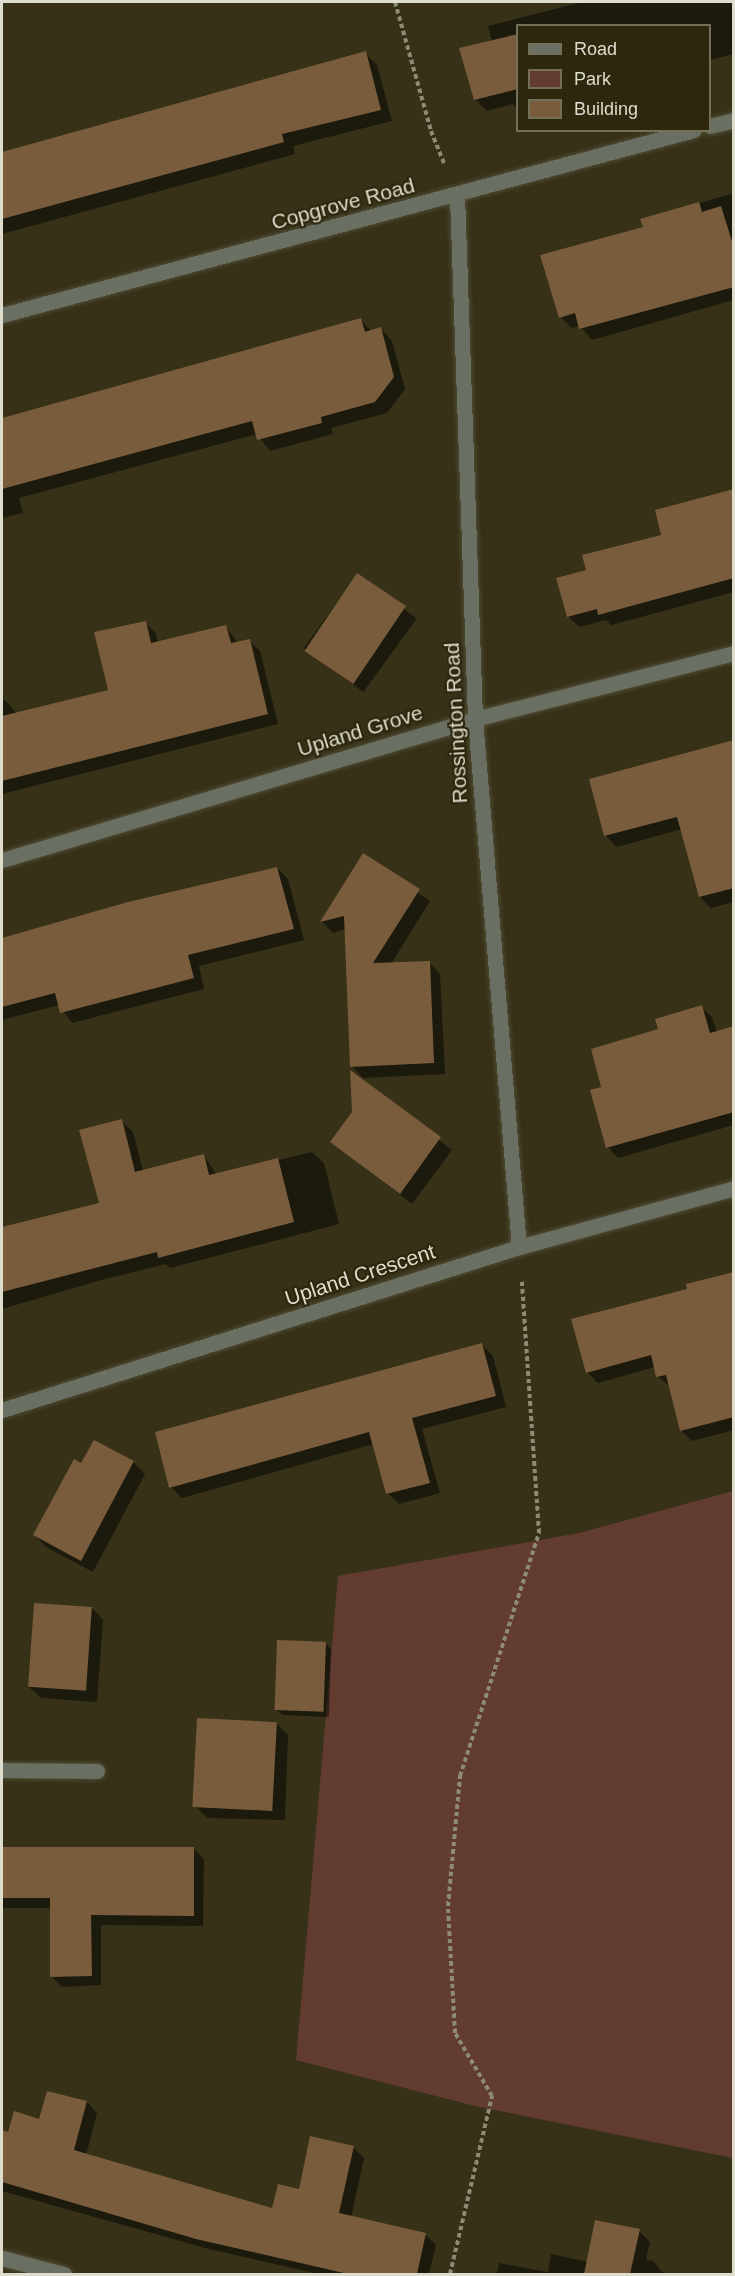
<!DOCTYPE html>
<html>
<head>
<meta charset="utf-8">
<style>
	body { margin:0 }
	#map { position:relative; width:735px; height:2276px; overflow:hidden; background:#363117; font-family:Arial,sans-serif }
	div>[style] { position:absolute }
	.green>* { inset:0; background:#623c31 }
	.shadow>* { inset:0; background:#0007; transform-origin:0 0 }
	.building>* { inset:0; background:#795c3c; transform-origin:0 0 }
	.path>* { height:4px; margin-top:-2px; transform-origin:0; background:repeating-linear-gradient(90deg,#8d8a75 0 4.5px,transparent 0 7.5px) }
	.roads { filter:drop-shadow(0 0 2px #514c34) drop-shadow(0 0 2px #514c34) }
	.minor>* { height:15px; margin:-7.5px; padding:0 7.5px; transform-origin:7.5px; border-radius:7.5px; background:#696f63 }
	span { translate:-50% -50%; white-space:nowrap; text-align:center; line-height:1.15; -webkit-text-stroke:4.5px #2c270d; paint-order:stroke }
	.street-label { font-size:21px; color:#dedccc }
	.frame { position:absolute; inset:0; border:3px solid #dedccc; pointer-events:none }
	.legend { position:absolute; left:516px; top:24px; width:195px; height:108px; box-sizing:border-box; background:#2c270d; border:2px solid #736f59; margin:0; padding:8px 10px; list-style:none; font-size:18px; color:#dedccc }
	.legend li { display:flex; align-items:center; gap:12px; height:30px }
	.legend b { width:30px; border:2px solid #736f59 }
</style>
</head>
<body>
<div id="map">
	<div class="green">
		<i style="clip-path:polygon(733px 1491px,733px 2158px,475px 2106px,296px 2060px,338px 1576px,579px 1533px)"></i>
	</div>
	<div class="shadow">
		<i style="clip-path:polygon(582px 2px,734px 2px,734px 54px,710px 60px,710px 26px,518px 26px,518px 109px,513px 104px,487px 111px,475px 99px,492px 42px,488px 26px)"></i>
		<i style="clip-path:polygon(365px 53px,377px 65px,392px 121px,293px 146px,295px 154px,2px 234px,2px 157px)"></i>
		<i style="clip-path:polygon(734px 193px,734px 300px,592px 340px,580px 326px,572px 328px,560px 317px,645px 228px,642px 220px)"></i>
		<i style="clip-path:polygon(361px 320px,372px 332px,381px 329px,392px 341px,405px 389px,387px 413px,331px 428px,333px 434px,270px 451px,257px 434px,19px 498px,23px 513px,2px 518px,2px 418px)"></i>
		<i style="clip-path:polygon(734px 490px,734px 592px,611px 625px,606px 620px,579px 627px,568px 616px,588px 571px,663px 536px)"></i>
		<i style="left:357px;top:575px;width:74px;height:91px;rotate:36deg"></i>
		<i style="clip-path:polygon(145px 623px,156px 633px,158px 643px,226px 627px,238px 643px,249px 640px,260px 651px,278px 724px,2px 794px,2px 701px,5px 700px,17px 714px,110px 691px)"></i>
		<i style="clip-path:polygon(734px 741px,734px 902px,711px 908px,700px 897px,682px 829px,617px 847px,606px 836px,590px 780px)"></i>
		<i style="clip-path:polygon(364px 855px,430px 901px,391px 964px,429px 962px,440px 974px,445px 1074px,363px 1078px,351px 1066px,346px 929px,333px 933px,322px 922px)"></i>
		<i style="clip-path:polygon(277px 868px,288px 879px,304px 940px,199px 966px,204px 989px,72px 1023px,59px 1005px,2px 1020px,2px 940px)"></i>
		<i style="clip-path:polygon(701px 1007px,712px 1017px,717px 1033px,734px 1028px,734px 1125px,618px 1158px,608px 1147px,603px 1088px,659px 1030px)"></i>
		<i style="clip-path:polygon(352px 1073px,452px 1150px,412px 1204px,332px 1142px,354px 1112px)"></i>
		<i style="clip-path:polygon(122px 1121px,133px 1132px,143px 1171px,204px 1156px,217px 1175px,312px 1152px,324px 1163px,339px 1224px,170px 1268px,166px 1264px,101px 1280px,2px 1309px,2px 1232px,100px 1204px)"></i>
		<i style="clip-path:polygon(689px 1290px,718px 1367px,734px 1422px,734px 1430px,692px 1441px,681px 1430px,670px 1387px,658px 1376px,655px 1367px,598px 1383px,587px 1372px)"></i>
		<i style="clip-path:polygon(482px 1345px,493px 1356px,506px 1407px,422px 1429px,440px 1493px,399px 1504px,388px 1493px,374px 1444px,182px 1498px,171px 1487px)"></i>
		<i style="clip-path:polygon(95px 1442px,133px 1462px,145px 1474px,93px 1572px,46px 1547px,35px 1535px)"></i>
		<i style="clip-path:polygon(92px 1608px,103px 1620px,97px 1702px,41px 1698px,29px 1687px)"></i>
		<i style="clip-path:polygon(325px 1643px,331px 1649px,329px 1717px,282px 1715px,276px 1709px)"></i>
		<i style="clip-path:polygon(276px 1723px,288px 1735px,285px 1820px,207px 1818px,195px 1806px)"></i>
		<i style="clip-path:polygon(2px 1848px,194px 1849px,204px 1859px,203px 1926px,101px 1925px,101px 1985px,62px 1987px,51px 1976px,51px 1908px,2px 1908px)"></i>
		<i style="clip-path:polygon(87px 2102px,97px 2113px,86px 2155px,274px 2210px,353px 2147px,364px 2158px,351px 2218px,425px 2234px,436px 2245px,429px 2274px,319px 2274px,209px 2249px,2px 2191px,2px 2132px,9px 2134px)"></i>
		<i style="clip-path:polygon(639px 2231px,650px 2242px,646px 2260px,653px 2261px,664px 2274px,497px 2274px,499px 2263px,548px 2272px,551px 2254px,588px 2262px)"></i>
	</div>
	<div class="building">
		<i style="clip-path:polygon(518px 34px,518px 89px,474px 100px,459px 48px)"></i>
		<i style="clip-path:polygon(366px 51px,381px 110px,282px 134px,284px 142px,2px 219px,2px 152px)"></i>
		<i style="clip-path:polygon(699px 202px,702px 212px,721px 206px,734px 248px,734px 287px,579px 329px,575px 313px,559px 318px,540px 255px,643px 227px,640px 219px)"></i>
		<i style="clip-path:polygon(361px 318px,365px 332px,381px 327px,394px 377px,375px 402px,321px 417px,322px 423px,257px 440px,252px 421px,2px 489px,2px 418px)"></i>
		<i style="clip-path:polygon(734px 489px,734px 578px,598px 615px,597px 609px,567px 617px,556px 578px,586px 570px,582px 555px,661px 535px,655px 510px)"></i>
		<i style="left:357px;top:573px;width:59px;height:94px;rotate:34deg"></i>
		<i style="clip-path:polygon(146px 621px,151px 643px,226px 625px,231px 643px,250px 639px,268px 714px,2px 781px,2px 716px,108px 690px,94px 632px)"></i>
		<i style="clip-path:polygon(734px 740px,734px 888px,699px 897px,677px 817px,604px 836px,589px 779px)"></i>
		<i style="clip-path:polygon(363px 853px,420px 889px,373px 963px,430px 961px,434px 1063px,350px 1067px,344px 916px,320px 922px)"></i>
		<i style="clip-path:polygon(277px 867px,294px 929px,188px 955px,194px 978px,60px 1013px,55px 993px,2px 1007px,2px 938px,128px 902px)"></i>
		<i style="clip-path:polygon(702px 1005px,710px 1033px,734px 1026px,734px 1112px,606px 1148px,590px 1090px,601px 1087px,591px 1049px,658px 1029px,655px 1019px)"></i>
		<i style="clip-path:polygon(350px 1070px,441px 1137px,400px 1194px,330px 1142px,352px 1112px)"></i>
		<i style="clip-path:polygon(122px 1119px,135px 1172px,204px 1154px,209px 1175px,278px 1158px,294px 1222px,158px 1258px,157px 1252px,2px 1292px,2px 1227px,99px 1203px,79px 1130px)"></i>
		<i style="clip-path:polygon(734px 1272px,734px 1417px,680px 1431px,666px 1375px,656px 1377px,651px 1355px,586px 1373px,571px 1319px,687px 1289px,686px 1284px)"></i>
		<i style="clip-path:polygon(482px 1343px,496px 1396px,412px 1418px,430px 1483px,386px 1494px,369px 1432px,169px 1488px,155px 1432px)"></i>
		<i style="clip-path:polygon(94px 1440px,134px 1461px,81px 1561px,33px 1535px,74px 1459px,81px 1463px)"></i>
		<i style="left:34px;top:1603px;width:58px;height:84px;rotate:4deg"></i>
		<i style="left:277px;top:1640px;width:49px;height:70px;rotate:2deg"></i>
		<i style="left:197px;top:1718px;width:80px;height:89px;rotate:3deg"></i>
		<i style="clip-path:polygon(2px 1847px,194px 1847px,194px 1916px,91px 1915px,92px 1976px,50px 1977px,50px 1898px,2px 1898px)"></i>
		<i style="clip-path:polygon(47px 2091px,87px 2101px,74px 2150px,272px 2208px,278px 2184px,299px 2189px,310px 2136px,354px 2146px,339px 2213px,426px 2233px,417px 2274px,348px 2274px,196px 2239px,2px 2182px,2px 2130px,8px 2132px,14px 2111px,39px 2119px)"></i>
		<i style="clip-path:polygon(595px 2220px,640px 2229px,630px 2274px,584px 2274px)"></i>
	</div>
	<div class="path">
		<i style="left:395px;top:2px;width:134px;rotate:74.4deg"></i>
		<i style="left:431px;top:131px;width:35px;rotate:68deg"></i>
		<i style="left:450px;top:2274px;width:183px;rotate:-76.7deg"></i>
		<i style="left:492px;top:2096px;width:73px;rotate:-120.4deg"></i>
		<i style="left:455px;top:2033px;width:127px;rotate:-93.2deg"></i>
		<i style="left:448px;top:1906px;width:131px;rotate:-84.7deg"></i>
		<i style="left:460px;top:1776px;width:256px;rotate:-72deg"></i>
		<i style="left:539px;top:1533px;width:253px;rotate:-93.9deg"></i>
	</div>
	<div class="roads">
		<div class="minor">
			<i style="left:710px;top:126px;width:25px;rotate:-14deg"></i>
			<i style="left:457px;top:195px;width:524px;rotate:88.03deg"></i>
			<i style="left:475px;top:719px;width:530px;rotate:85.24deg"></i>
			<i style="left:2px;top:315px;width:716px;rotate:-14.97deg"></i>
			<i style="left:2px;top:860px;width:494px;rotate:-16.6deg"></i>
			<i style="left:475px;top:719px;width:267px;rotate:-14.3deg"></i>
			<i style="left:2px;top:1410px;width:542px;rotate:-17.5deg"></i>
			<i style="left:519px;top:1247px;width:223px;rotate:-15.3deg"></i>
			<i style="left:2px;top:1770px;width:95px;rotate:0.6deg"></i>
			<i style="left:2px;top:2258px;width:64px;rotate:14.5deg"></i>
		</div>
	</div>
	<div class="street-label">
		<span style="left:343px;top:204px;rotate:-15deg">Copgrove Road</span>
		<span style="left:456px;top:723px;rotate:-93deg">Rossington Road</span>
		<span style="left:360px;top:731px;rotate:-17deg">Upland Grove</span>
		<span style="left:360px;top:1275px;rotate:-18deg">Upland Crescent</span>
	</div>
	<div class="frame"></div>
	<ul class="legend">
	<li><b style="height:8px;background:#696f63"></b>Road</li>
	<li><b style="height:16px;background:#623c31"></b>Park</li>
	<li><b style="height:16px;background:#795c3c"></b>Building</li>
	</ul>
</div>
</body>
</html>
